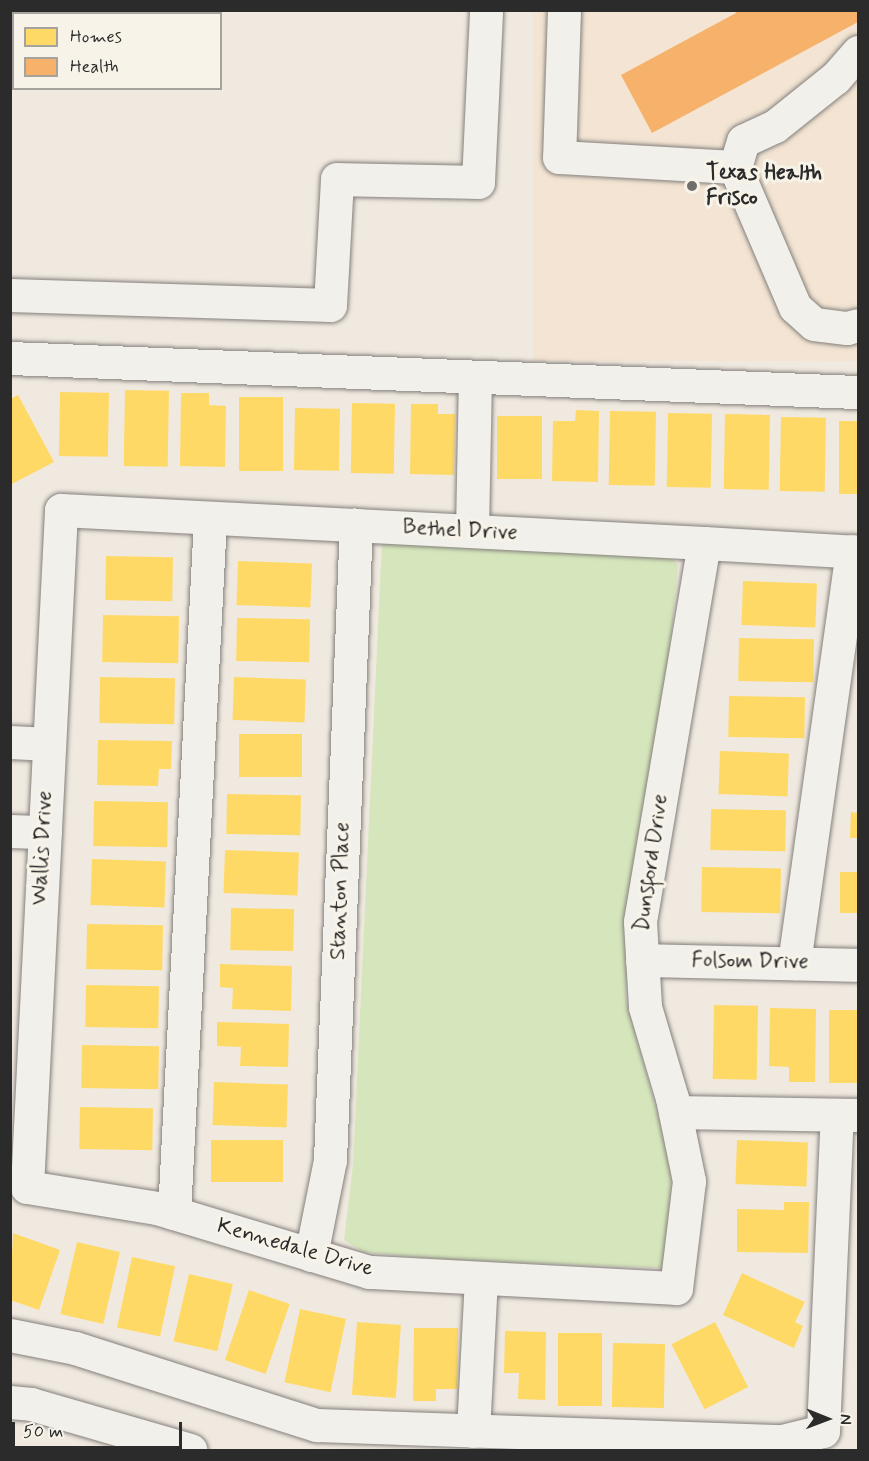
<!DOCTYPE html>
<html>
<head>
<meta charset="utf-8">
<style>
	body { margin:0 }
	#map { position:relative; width:869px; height:1461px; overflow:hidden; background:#f0e9e0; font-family:Mynerve,sans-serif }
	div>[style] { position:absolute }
	.built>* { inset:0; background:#f3e4d3; transform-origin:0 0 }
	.green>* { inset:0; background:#d6e6bc }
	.homes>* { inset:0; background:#ffd966; transform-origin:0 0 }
	.health>* { inset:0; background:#f6b26b }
	.roads { filter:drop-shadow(0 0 2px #84807c) drop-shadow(0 0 2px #84807c) }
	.minor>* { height:33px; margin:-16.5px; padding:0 16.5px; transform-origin:16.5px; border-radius:16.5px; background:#f2f0eb }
	.dots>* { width:16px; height:16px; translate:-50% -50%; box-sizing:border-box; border:3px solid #f7f3e8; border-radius:50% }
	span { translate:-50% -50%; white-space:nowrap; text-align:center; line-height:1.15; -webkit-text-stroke:6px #f7f3e8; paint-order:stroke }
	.poi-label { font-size:22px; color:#2b2b2b; font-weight:700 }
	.left { translate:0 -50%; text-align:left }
	.street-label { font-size:22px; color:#2b2b2b }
	.frame { position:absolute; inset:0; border:12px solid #2b2b2b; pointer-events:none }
	.legend { position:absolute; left:12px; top:12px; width:210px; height:78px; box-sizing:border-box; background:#f7f3e8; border:2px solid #a5a39c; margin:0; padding:8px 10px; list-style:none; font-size:18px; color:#2b2b2b }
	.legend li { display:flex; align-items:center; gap:12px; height:30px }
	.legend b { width:30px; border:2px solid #a5a39c }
	.north { position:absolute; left:797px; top:1389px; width:60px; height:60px; -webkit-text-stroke:4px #f7f3e8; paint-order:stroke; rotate:91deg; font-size:16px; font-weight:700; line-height:24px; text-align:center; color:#2b2b2b }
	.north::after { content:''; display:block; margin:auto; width:21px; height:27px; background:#2b2b2b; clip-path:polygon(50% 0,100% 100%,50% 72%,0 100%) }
	.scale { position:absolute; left:12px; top:1422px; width:170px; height:27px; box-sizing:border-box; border:3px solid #2b2b2b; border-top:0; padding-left:8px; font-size:18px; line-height:21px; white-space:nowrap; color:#2b2b2b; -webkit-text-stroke:4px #f7f3e8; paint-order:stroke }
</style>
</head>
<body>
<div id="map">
	<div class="built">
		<i style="left:533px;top:11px;width:325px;height:350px"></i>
	</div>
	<div class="green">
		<i style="clip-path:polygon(382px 541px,666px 552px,678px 565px,667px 682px,630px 900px,626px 999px,671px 1162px,670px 1245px,661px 1268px,435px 1259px,363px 1252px,344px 1240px,353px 1165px)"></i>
	</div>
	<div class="homes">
		<i style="left:125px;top:390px;width:44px;height:76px;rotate:1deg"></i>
		<i style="left:60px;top:392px;width:49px;height:64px;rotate:1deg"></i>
		<i style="clip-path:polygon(181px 393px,209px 393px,209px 405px,226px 406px,225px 467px,180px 466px)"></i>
		<i style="clip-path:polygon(18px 395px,54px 462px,10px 485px,10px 399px)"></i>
		<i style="left:239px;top:397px;width:44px;height:74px"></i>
		<i style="left:352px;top:403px;width:43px;height:70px;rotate:1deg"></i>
		<i style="clip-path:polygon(411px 404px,438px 404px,438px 414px,455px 414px,454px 475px,410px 474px)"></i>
		<i style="left:295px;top:408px;width:45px;height:62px;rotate:1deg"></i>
		<i style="clip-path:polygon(576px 410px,599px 411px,598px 482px,552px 481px,553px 421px,575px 421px)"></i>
		<i style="left:610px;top:411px;width:46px;height:74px;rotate:1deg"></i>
		<i style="left:668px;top:413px;width:44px;height:74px;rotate:1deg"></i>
		<i style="left:725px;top:414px;width:45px;height:75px;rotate:1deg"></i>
		<i style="left:497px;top:416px;width:45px;height:63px"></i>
		<i style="left:781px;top:417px;width:45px;height:74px;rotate:1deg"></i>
		<i style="left:839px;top:421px;width:19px;height:73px"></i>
		<i style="left:106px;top:556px;width:67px;height:44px;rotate:1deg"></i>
		<i style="left:238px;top:561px;width:74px;height:44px;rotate:2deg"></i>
		<i style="left:743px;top:581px;width:74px;height:44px;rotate:2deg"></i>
		<i style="left:103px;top:615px;width:76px;height:47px;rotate:1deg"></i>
		<i style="left:237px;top:618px;width:73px;height:43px;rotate:1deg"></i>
		<i style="left:739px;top:638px;width:75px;height:43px;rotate:1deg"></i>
		<i style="left:100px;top:677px;width:75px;height:46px;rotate:1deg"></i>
		<i style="left:234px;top:677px;width:72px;height:43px;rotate:2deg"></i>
		<i style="left:729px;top:696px;width:76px;height:41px;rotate:1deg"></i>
		<i style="left:302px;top:734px;width:43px;height:63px;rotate:90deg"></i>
		<i style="clip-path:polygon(98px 740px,172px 741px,171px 769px,159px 769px,158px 786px,97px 785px)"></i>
		<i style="left:720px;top:751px;width:69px;height:43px;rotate:2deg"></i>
		<i style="left:227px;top:794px;width:74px;height:40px;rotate:1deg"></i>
		<i style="left:94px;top:801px;width:74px;height:45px;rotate:1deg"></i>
		<i style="left:711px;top:809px;width:75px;height:41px;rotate:1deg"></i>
		<i style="clip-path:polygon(851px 812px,858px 813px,858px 838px,850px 838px)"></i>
		<i style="left:225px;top:850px;width:74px;height:43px;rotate:2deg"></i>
		<i style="left:92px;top:859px;width:74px;height:46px;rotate:2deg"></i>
		<i style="left:702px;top:867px;width:79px;height:45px;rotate:1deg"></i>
		<i style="left:840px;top:872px;width:18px;height:41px"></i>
		<i style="left:231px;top:908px;width:63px;height:42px;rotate:1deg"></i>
		<i style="left:87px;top:924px;width:76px;height:45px;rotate:1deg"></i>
		<i style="clip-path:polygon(220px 964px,292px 966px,291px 1011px,232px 1009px,233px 988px,220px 987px)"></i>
		<i style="left:86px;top:985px;width:73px;height:42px;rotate:1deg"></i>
		<i style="left:714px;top:1005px;width:44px;height:74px;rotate:1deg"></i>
		<i style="clip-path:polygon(770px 1008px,816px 1009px,815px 1082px,789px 1082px,789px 1067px,769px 1066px)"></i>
		<i style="left:829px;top:1010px;width:29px;height:73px"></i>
		<i style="clip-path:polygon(217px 1022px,289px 1024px,288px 1067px,240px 1066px,241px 1047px,217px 1046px)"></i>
		<i style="left:82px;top:1045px;width:77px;height:43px;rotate:1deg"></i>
		<i style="left:214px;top:1082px;width:74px;height:43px;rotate:2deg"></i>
		<i style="left:80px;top:1107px;width:73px;height:42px;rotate:1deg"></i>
		<i style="left:211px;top:1140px;width:72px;height:42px"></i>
		<i style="left:737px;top:1140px;width:71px;height:44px;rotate:2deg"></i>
		<i style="clip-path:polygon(784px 1202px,809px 1202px,808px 1253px,737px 1252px,737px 1209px,784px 1210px)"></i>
		<i style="clip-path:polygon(13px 1233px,60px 1250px,39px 1310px,10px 1300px)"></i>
		<i style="left:77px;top:1242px;width:44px;height:74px;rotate:13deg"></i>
		<i style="left:132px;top:1257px;width:44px;height:72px;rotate:12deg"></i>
		<i style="clip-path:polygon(742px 1273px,805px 1302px,795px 1322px,803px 1326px,794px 1348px,723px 1315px)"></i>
		<i style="left:189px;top:1274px;width:45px;height:69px;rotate:13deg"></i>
		<i style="left:249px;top:1290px;width:43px;height:74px;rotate:19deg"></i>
		<i style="left:300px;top:1309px;width:47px;height:75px;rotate:12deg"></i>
		<i style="left:357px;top:1322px;width:44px;height:73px;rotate:4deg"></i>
		<i style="left:715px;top:1322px;width:73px;height:49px;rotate:63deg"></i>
		<i style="clip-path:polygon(414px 1328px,458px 1328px,457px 1389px,436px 1389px,436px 1401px,413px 1401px)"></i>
		<i style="clip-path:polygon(505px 1331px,546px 1332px,545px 1400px,518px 1399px,519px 1373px,504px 1373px)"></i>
		<i style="left:558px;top:1333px;width:44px;height:73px"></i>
		<i style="left:613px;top:1343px;width:52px;height:64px;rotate:1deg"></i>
	</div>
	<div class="health">
		<i style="clip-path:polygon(735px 10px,858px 10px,858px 22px,652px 133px,621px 75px,736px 13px)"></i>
	</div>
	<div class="roads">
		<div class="minor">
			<i style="left:564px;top:10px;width:147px;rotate:91.9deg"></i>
			<i style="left:559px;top:157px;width:176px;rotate:3.3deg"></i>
			<i style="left:858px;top:52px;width:35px;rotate:131deg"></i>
			<i style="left:835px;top:78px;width:77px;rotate:141.3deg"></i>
			<i style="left:775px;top:126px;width:35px;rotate:155deg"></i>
			<i style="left:743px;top:141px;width:27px;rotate:107deg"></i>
			<i style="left:735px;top:167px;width:152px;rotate:66.8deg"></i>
			<i style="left:795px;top:307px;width:25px;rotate:42deg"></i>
			<i style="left:814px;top:324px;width:33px;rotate:7deg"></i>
			<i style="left:847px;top:328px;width:11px;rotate:-15deg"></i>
			<i style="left:10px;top:295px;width:320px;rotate:1.8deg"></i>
			<i style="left:330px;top:305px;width:126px;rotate:-86.8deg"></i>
			<i style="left:337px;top:179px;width:141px;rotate:1.2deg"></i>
			<i style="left:478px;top:182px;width:172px;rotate:-87.3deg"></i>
			<i style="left:10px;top:358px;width:849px;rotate:2.3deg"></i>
			<i style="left:472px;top:531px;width:153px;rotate:-88.9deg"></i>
			<i style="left:704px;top:543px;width:384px;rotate:99.6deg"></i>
			<i style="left:640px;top:922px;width:85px;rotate:86.6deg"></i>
			<i style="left:645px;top:1007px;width:95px;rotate:73.5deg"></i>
			<i style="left:672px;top:1098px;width:85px;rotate:78.4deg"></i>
			<i style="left:689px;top:1181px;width:108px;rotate:96.9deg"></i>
			<i style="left:676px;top:1288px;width:307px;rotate:-177deg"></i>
			<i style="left:369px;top:1272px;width:221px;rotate:-163.2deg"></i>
			<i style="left:157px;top:1208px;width:132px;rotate:-170.8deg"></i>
			<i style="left:27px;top:1187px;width:678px;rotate:-87.12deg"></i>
			<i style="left:61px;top:510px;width:644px;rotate:2.94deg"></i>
			<i style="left:704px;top:543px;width:154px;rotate:3.3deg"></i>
			<i style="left:10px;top:742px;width:39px;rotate:3deg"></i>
			<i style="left:10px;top:831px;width:35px;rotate:2deg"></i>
			<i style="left:642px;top:960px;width:216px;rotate:1.3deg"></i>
			<i style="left:794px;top:963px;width:416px;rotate:-82deg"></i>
			<i style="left:675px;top:1112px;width:183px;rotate:0.9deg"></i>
			<i style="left:174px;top:1213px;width:696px;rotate:-87.03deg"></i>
			<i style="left:311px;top:1255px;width:97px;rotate:-78.7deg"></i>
			<i style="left:330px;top:1160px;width:636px;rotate:-87.66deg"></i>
			<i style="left:10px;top:1335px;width:66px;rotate:11.3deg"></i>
			<i style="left:75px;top:1348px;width:254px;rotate:17.7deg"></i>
			<i style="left:317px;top:1425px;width:465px;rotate:2deg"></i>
			<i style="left:782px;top:1441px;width:42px;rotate:-13.7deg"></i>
			<i style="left:823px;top:1431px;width:316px;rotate:-87.5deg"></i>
			<i style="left:10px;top:1402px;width:21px;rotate:5deg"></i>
			<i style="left:31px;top:1404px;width:166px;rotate:16.1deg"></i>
			<i style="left:473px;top:1431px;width:153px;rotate:-87deg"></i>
		</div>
	</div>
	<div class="dots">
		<i style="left:692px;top:186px;background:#706e6a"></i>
	</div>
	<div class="poi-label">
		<span class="left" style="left:706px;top:186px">Texas Health<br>Frisco</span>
	</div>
	<div class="street-label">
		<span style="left:460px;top:531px;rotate:3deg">Bethel Drive</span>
		<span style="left:43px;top:848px;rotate:-87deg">Wallis Drive</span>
		<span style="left:652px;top:863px;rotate:-82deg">Dunsford Drive</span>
		<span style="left:341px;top:891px;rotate:-88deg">Stanton Place</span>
		<span style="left:750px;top:962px;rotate:1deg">Folsom Drive</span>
		<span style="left:295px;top:1248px;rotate:16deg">Kennedale Drive</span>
	</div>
	<div class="frame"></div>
	<ul class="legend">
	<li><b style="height:16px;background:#ffd966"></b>Homes</li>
	<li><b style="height:16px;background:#f6b26b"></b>Health</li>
	</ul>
	<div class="north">N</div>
	<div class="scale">50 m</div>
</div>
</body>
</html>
